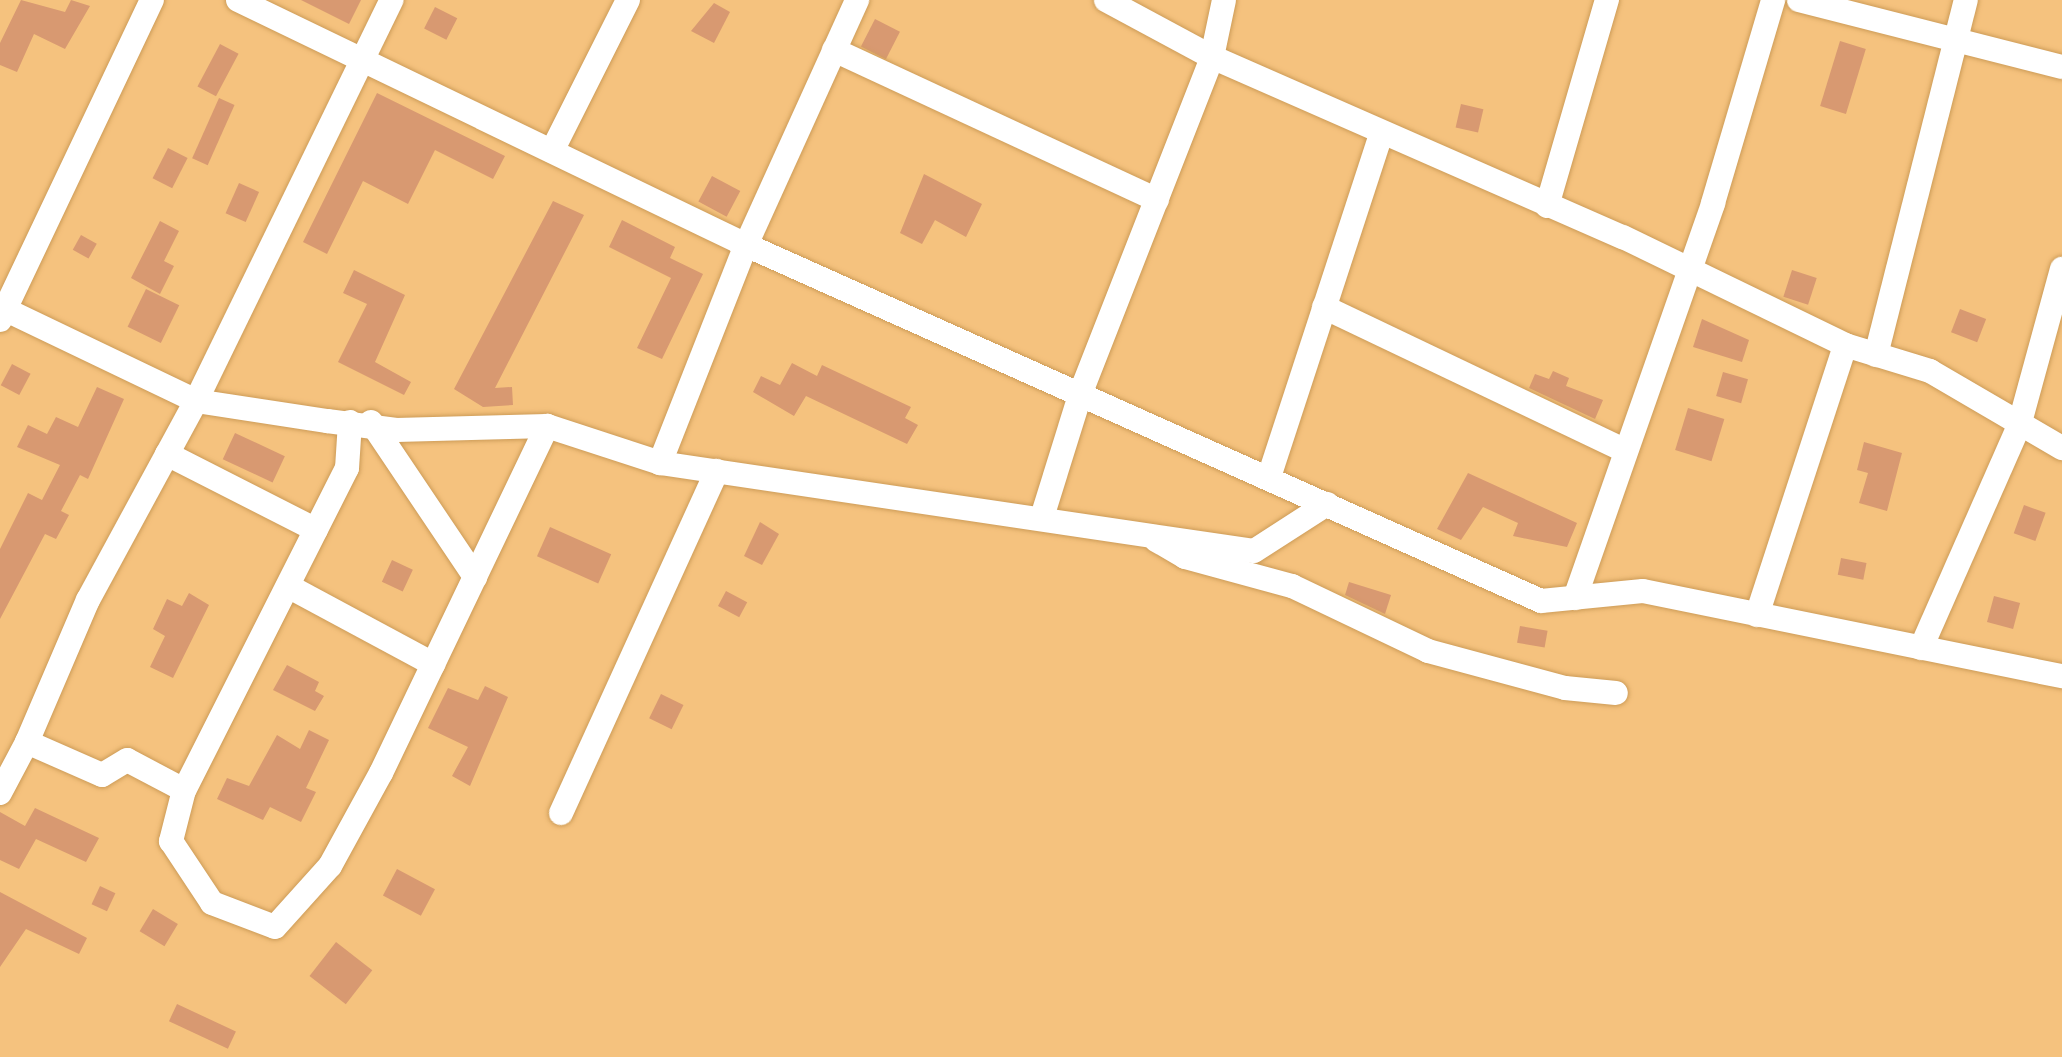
<!DOCTYPE html>
<html>
<head>
<meta charset="utf-8">
<style>
	body { margin:0 }
	#map { position:relative; width:2062px; height:1057px; overflow:hidden; background:#f5c27e; font-family:Spectral,serif }
	div>[style] { position:absolute }
	.building>* { inset:0; background:#d89971; transform-origin:0 0 }
	.roads { filter:drop-shadow(0 0 2px #cd9c58) drop-shadow(0 0 2px #cd9c58) }
	.street>* { height:24px; margin:-12px; padding:0 12px; transform-origin:12px; border-radius:12px; background:#fff }
	span { translate:-50% -50%; white-space:nowrap; text-align:center; line-height:1.15; -webkit-text-stroke:8px #f5c27e; paint-order:stroke }
</style>
</head>
<body>
<div id="map">
	<div class="building">
		<i style="clip-path:polygon(21px 0,65px 12px,71px 0,90px 6px,65px 49px,34px 34px,17px 72px,0 65px,0 43px)"></i>
		<i style="clip-path:polygon(301px 0,361px 0,349px 24px)"></i>
		<i style="clip-path:polygon(714px 3px,730px 12px,714px 43px,691px 31px)"></i>
		<i style="left:435px;top:7px;width:25px;height:24px;rotate:27deg"></i>
		<i style="left:875px;top:19px;width:28px;height:31px;rotate:27deg"></i>
		<i style="left:1840px;top:41px;width:27px;height:68px;rotate:17deg"></i>
		<i style="left:220px;top:44px;width:21px;height:48px;rotate:28deg"></i>
		<i style="clip-path:polygon(377px 93px,505px 156px,493px 179px,435px 150px,408px 204px,363px 181px,327px 254px,303px 242px)"></i>
		<i style="left:219px;top:98px;width:17px;height:66px;rotate:24deg"></i>
		<i style="left:1461px;top:104px;width:23px;height:24px;rotate:13deg"></i>
		<i style="left:168px;top:148px;width:22px;height:34px;rotate:27deg"></i>
		<i style="clip-path:polygon(924px 174px,982px 204px,966px 237px,935px 220px,922px 244px,900px 233px)"></i>
		<i style="left:712px;top:176px;width:32px;height:29px;rotate:28deg"></i>
		<i style="left:239px;top:183px;width:22px;height:33px;rotate:24deg"></i>
		<i style="clip-path:polygon(553px 201px,584px 215px,495px 388px,512px 387px,513px 405px,483px 407px,454px 389px)"></i>
		<i style="clip-path:polygon(622px 220px,675px 247px,670px 258px,703px 274px,662px 359px,637px 348px,671px 278px,609px 247px)"></i>
		<i style="clip-path:polygon(160px 221px,179px 231px,164px 261px,174px 266px,160px 294px,131px 278px)"></i>
		<i style="left:81px;top:235px;width:18px;height:17px;rotate:29deg"></i>
		<i style="clip-path:polygon(354px 270px,405px 295px,375px 362px,411px 382px,404px 395px,338px 362px,367px 304px,343px 293px)"></i>
		<i style="left:1792px;top:270px;width:26px;height:28px;rotate:18deg"></i>
		<i style="left:146px;top:289px;width:37px;height:42px;rotate:26deg"></i>
		<i style="left:1960px;top:309px;width:28px;height:25px;rotate:21deg"></i>
		<i style="clip-path:polygon(1702px 319px,1749px 340px,1742px 362px,1693px 347px)"></i>
		<i style="clip-path:polygon(792px 363px,817px 376px,822px 365px,911px 407px,905px 418px,918px 425px,907px 444px,806px 396px,794px 416px,753px 392px,761px 376px,780px 385px)"></i>
		<i style="left:12px;top:364px;width:21px;height:24px;rotate:28deg"></i>
		<i style="clip-path:polygon(1553px 371px,1569px 378px,1566px 386px,1603px 400px,1595px 419px,1529px 388px,1535px 374px,1549px 379px)"></i>
		<i style="left:1723px;top:372px;width:26px;height:25px;rotate:16deg"></i>
		<i style="clip-path:polygon(97px 387px,124px 399px,88px 479px,80px 475px,61px 511px,69px 515px,56px 539px,45px 534px,0 619px,0 549px,28px 493px,42px 500px,60px 465px,17px 447px,28px 425px,47px 434px,56px 417px,78px 427px)"></i>
		<i style="left:1688px;top:408px;width:38px;height:44px;rotate:17deg"></i>
		<i style="left:235px;top:433px;width:55px;height:29px;rotate:25deg"></i>
		<i style="clip-path:polygon(1864px 442px,1902px 453px,1887px 511px,1859px 503px,1868px 473px,1857px 470px)"></i>
		<i style="clip-path:polygon(1468px 473px,1577px 523px,1567px 547px,1513px 536px,1518px 523px,1483px 507px,1461px 540px,1437px 529px)"></i>
		<i style="left:2024px;top:505px;width:23px;height:30px;rotate:20deg"></i>
		<i style="clip-path:polygon(760px 522px,779px 534px,762px 565px,744px 556px)"></i>
		<i style="left:550px;top:527px;width:67px;height:32px;rotate:24deg"></i>
		<i style="left:1841px;top:558px;width:26px;height:17px;rotate:11deg"></i>
		<i style="left:392px;top:560px;width:23px;height:24px;rotate:25deg"></i>
		<i style="clip-path:polygon(1349px 582px,1391px 595px,1385px 614px,1345px 595px)"></i>
		<i style="left:726px;top:591px;width:24px;height:17px;rotate:28deg"></i>
		<i style="clip-path:polygon(189px 593px,209px 605px,173px 678px,150px 667px,165px 636px,153px 629px,167px 599px,182px 606px)"></i>
		<i style="left:1994px;top:596px;width:27px;height:27px;rotate:15deg"></i>
		<i style="left:1520px;top:626px;width:28px;height:17px;rotate:10deg"></i>
		<i style="clip-path:polygon(287px 665px,319px 682px,315px 691px,324px 696px,315px 711px,273px 690px)"></i>
		<i style="clip-path:polygon(485px 686px,508px 697px,470px 786px,452px 776px,468px 747px,428px 728px,448px 688px,478px 700px)"></i>
		<i style="left:661px;top:694px;width:25px;height:27px;rotate:26deg"></i>
		<i style="clip-path:polygon(309px 730px,329px 740px,306px 788px,316px 792px,301px 822px,270px 807px,263px 820px,217px 799px,227px 778px,249px 786px,277px 735px,300px 749px)"></i>
		<i style="clip-path:polygon(35px 808px,99px 838px,86px 862px,36px 839px,19px 869px,0 860px,0 812px,25px 826px)"></i>
		<i style="left:397px;top:869px;width:43px;height:30px;rotate:28deg"></i>
		<i style="left:100px;top:886px;width:17px;height:20px;rotate:25deg"></i>
		<i style="clip-path:polygon(0 892px,87px 938px,79px 954px,26px 929px,0 967px)"></i>
		<i style="left:153px;top:909px;width:29px;height:26px;rotate:31deg"></i>
		<i style="left:336px;top:942px;width:46px;height:43px;rotate:38deg"></i>
		<i style="left:177px;top:1004px;width:65px;height:19px;rotate:25deg"></i>
	</div>
	<div class="roads">
		<div class="street">
			<i style="left:238px;top:0;width:564px;rotate:25.75deg"></i>
			<i style="left:746px;top:245px;width:871px;rotate:24.12deg"></i>
			<i style="left:1541px;top:601px;width:102px;rotate:-5.6deg"></i>
			<i style="left:1643px;top:591px;width:428px;rotate:11.5deg"></i>
			<i style="left:1106px;top:0;width:120px;rotate:28.3deg"></i>
			<i style="left:1212px;top:57px;width:449px;rotate:23.7deg"></i>
			<i style="left:1623px;top:237px;width:247px;rotate:25.9deg"></i>
			<i style="left:1845px;top:345px;width:89px;rotate:17deg"></i>
			<i style="left:1930px;top:371px;width:153px;rotate:30.3deg"></i>
			<i style="left:1799px;top:0;width:271px;rotate:14.3deg"></i>
			<i style="left:834px;top:50px;width:356px;rotate:24.9deg"></i>
			<i style="left:552px;top:151px;width:169px;rotate:-63.3deg"></i>
			<i style="left:1547px;top:206px;width:215px;rotate:-73.8deg"></i>
			<i style="left:0;top:307px;width:217px;rotate:25.6deg"></i>
			<i style="left:196px;top:401px;width:133px;rotate:8.7deg"></i>
			<i style="left:327px;top:421px;width:70px;rotate:7.4deg"></i>
			<i style="left:396px;top:430px;width:151px;rotate:-1.5deg"></i>
			<i style="left:547px;top:426px;width:119px;rotate:18.1deg"></i>
			<i style="left:660px;top:463px;width:600px;rotate:8.43deg"></i>
			<i style="left:1254px;top:551px;width:87px;rotate:-32.8deg"></i>
			<i style="left:1324px;top:307px;width:332px;rotate:25.5deg"></i>
			<i style="left:0;top:320px;width:354px;rotate:-64.6deg"></i>
			<i style="left:1876px;top:355px;width:366px;rotate:-75.8deg"></i>
			<i style="left:350px;top:422px;width:46px;rotate:93.7deg"></i>
			<i style="left:347px;top:468px;width:361px;rotate:116.8deg"></i>
			<i style="left:184px;top:790px;width:53px;rotate:104.3deg"></i>
			<i style="left:171px;top:841px;width:74px;rotate:56.5deg"></i>
			<i style="left:212px;top:903px;width:67px;rotate:20.9deg"></i>
			<i style="left:275px;top:927px;width:82px;rotate:-48deg"></i>
			<i style="left:330px;top:866px;width:106px;rotate:-61.3deg"></i>
			<i style="left:381px;top:773px;width:385px;rotate:-64.4deg"></i>
			<i style="left:371px;top:422px;width:187px;rotate:56.1deg"></i>
			<i style="left:167px;top:454px;width:167px;rotate:27deg"></i>
			<i style="left:660px;top:463px;width:234px;rotate:-68.5deg"></i>
			<i style="left:746px;top:245px;width:269px;rotate:-65.6deg"></i>
			<i style="left:1269px;top:477px;width:360px;rotate:-71.9deg"></i>
			<i style="left:1043px;top:514px;width:128px;rotate:-72.7deg"></i>
			<i style="left:1081px;top:392px;width:360px;rotate:-68.6deg"></i>
			<i style="left:1212px;top:57px;width:58px;rotate:-78.1deg"></i>
			<i style="left:1156px;top:540px;width:34px;rotate:30deg"></i>
			<i style="left:1185px;top:557px;width:111px;rotate:15.2deg"></i>
			<i style="left:1292px;top:586px;width:151px;rotate:25.5deg"></i>
			<i style="left:1428px;top:651px;width:142px;rotate:15.1deg"></i>
			<i style="left:1565px;top:688px;width:51px;rotate:5.6deg"></i>
			<i style="left:288px;top:586px;width:165px;rotate:28.3deg"></i>
			<i style="left:1575px;top:598px;width:418px;rotate:-70.7deg"></i>
			<i style="left:1713px;top:203px;width:212px;rotate:-73.5deg"></i>
			<i style="left:1757px;top:615px;width:284px;rotate:-71.9deg"></i>
			<i style="left:1921px;top:648px;width:243px;rotate:-66.2deg"></i>
			<i style="left:2019px;top:426px;width:163px;rotate:-74.7deg"></i>
			<i style="left:184px;top:790px;width:64px;rotate:-152.2deg"></i>
			<i style="left:127px;top:760px;width:29px;rotate:149deg"></i>
			<i style="left:102px;top:775px;width:82px;rotate:-156.3deg"></i>
			<i style="left:27px;top:742px;width:155px;rotate:-66.8deg"></i>
			<i style="left:88px;top:600px;width:226px;rotate:-61.5deg"></i>
			<i style="left:196px;top:401px;width:446px;rotate:-64deg"></i>
			<i style="left:0;top:793px;width:58px;rotate:-62.1deg"></i>
			<i style="left:561px;top:813px;width:376px;rotate:-65.5deg"></i>
		</div>
	</div>
</div>
</body>
</html>
